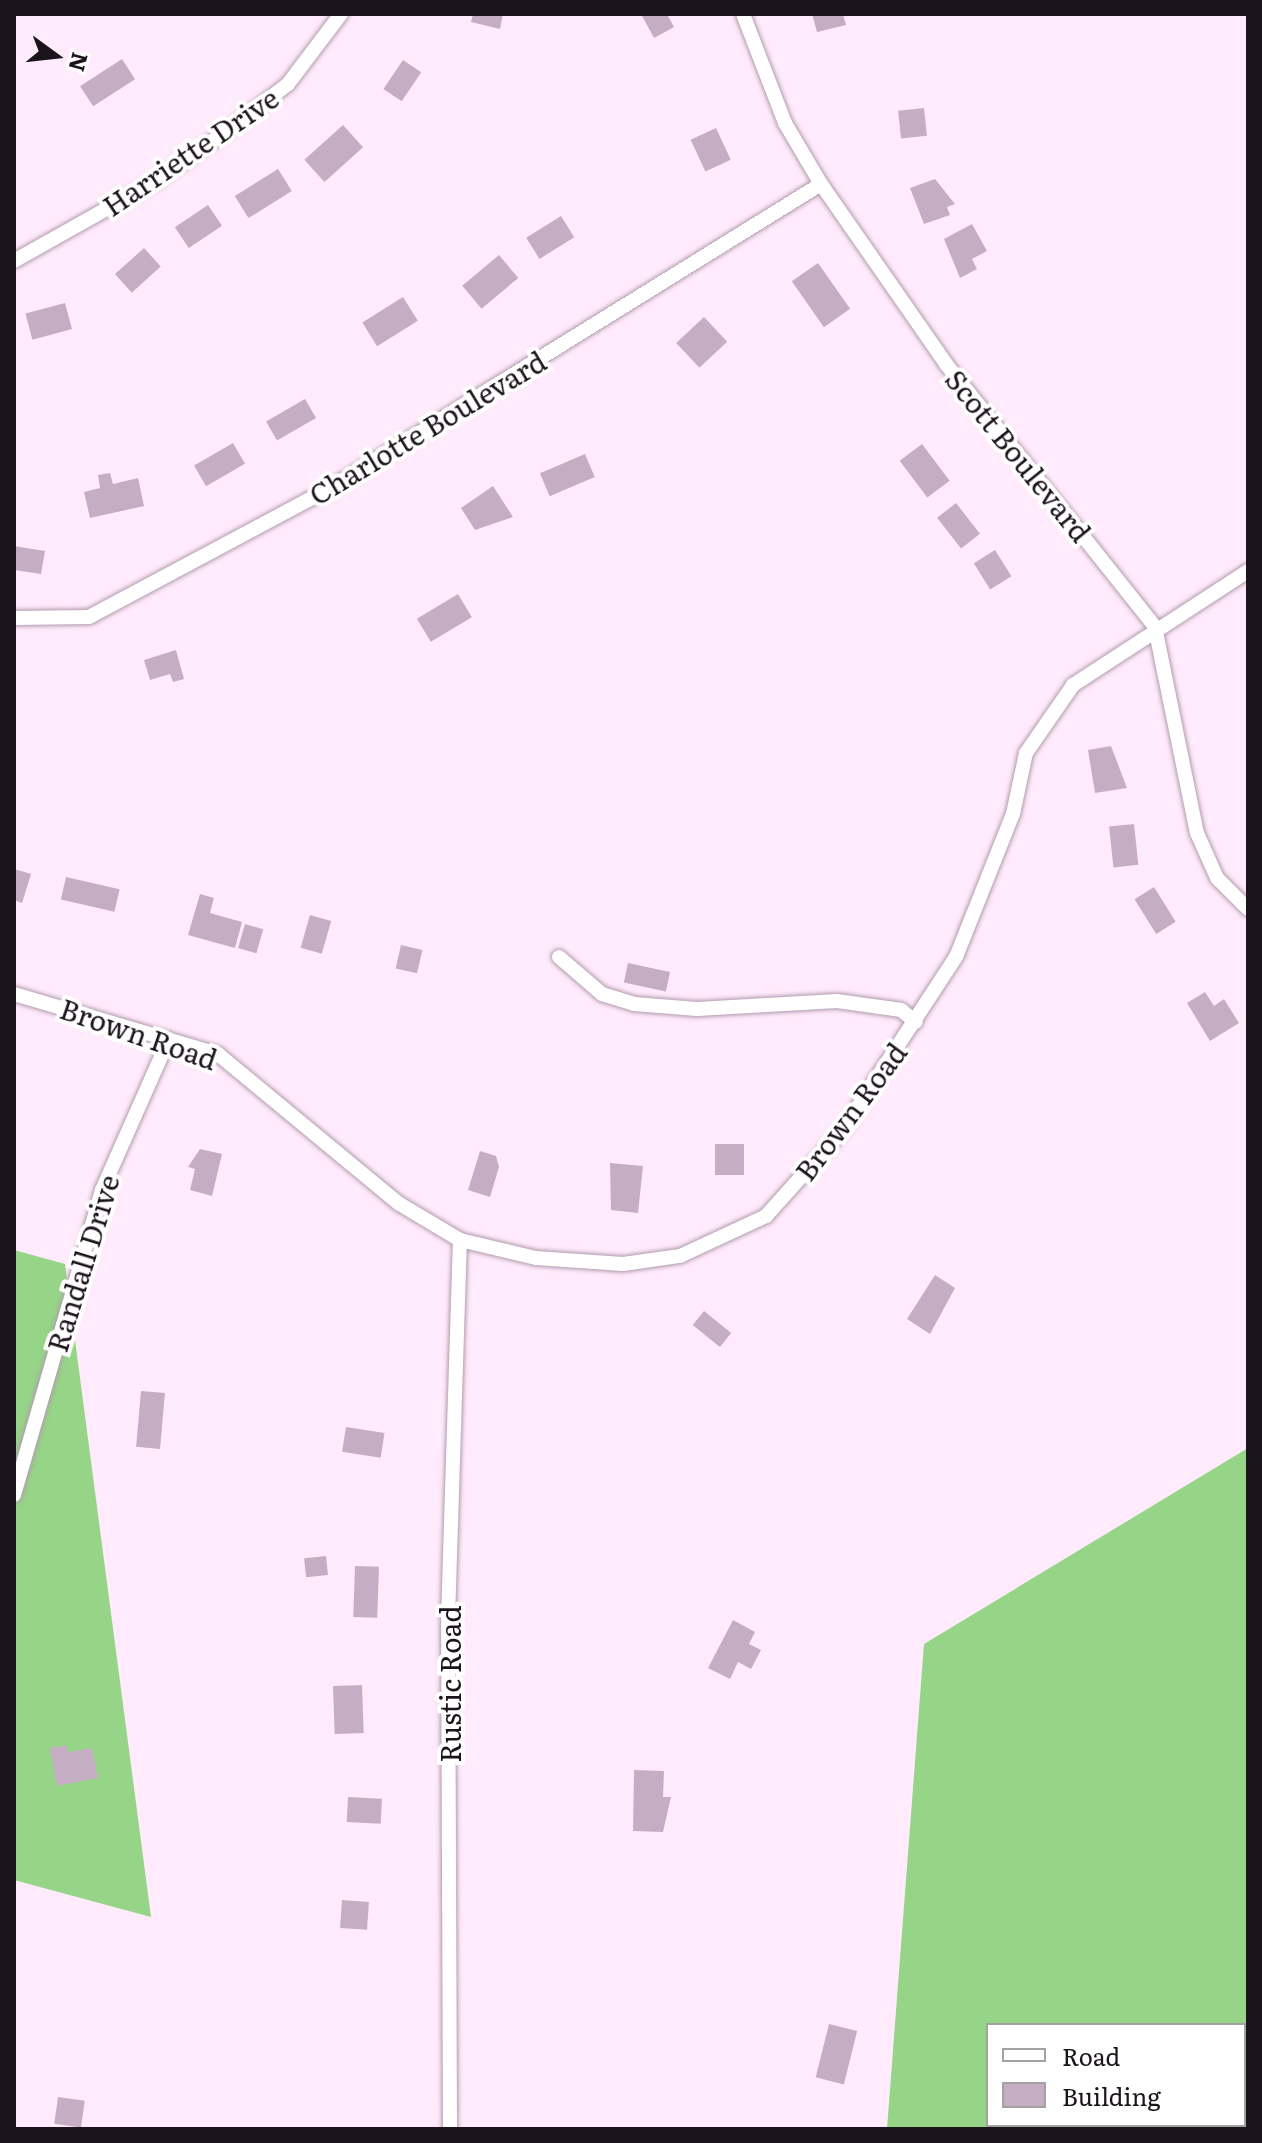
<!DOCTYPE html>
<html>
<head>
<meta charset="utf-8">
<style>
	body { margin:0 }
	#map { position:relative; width:1262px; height:2143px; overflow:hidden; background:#ffebfc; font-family:Literata,serif }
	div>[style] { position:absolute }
	.forest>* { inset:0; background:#96d487 }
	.building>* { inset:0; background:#c5aec3; transform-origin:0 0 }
	.roads { filter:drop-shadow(0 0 2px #b29caf) drop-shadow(0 0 2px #b29caf) }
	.street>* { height:14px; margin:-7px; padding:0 7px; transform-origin:7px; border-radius:7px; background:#fff }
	span { translate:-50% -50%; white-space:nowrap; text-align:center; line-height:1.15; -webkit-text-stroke:8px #fff; paint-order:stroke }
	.street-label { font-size:28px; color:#1c141c }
	.frame { position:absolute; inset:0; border:16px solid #1c141c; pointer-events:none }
	.legend { position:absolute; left:986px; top:2023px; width:260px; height:104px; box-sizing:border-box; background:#fff; border:2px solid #a4a1a4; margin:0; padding:10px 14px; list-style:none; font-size:24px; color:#1c141c }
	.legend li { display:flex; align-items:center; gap:16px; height:40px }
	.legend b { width:40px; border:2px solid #a4a1a4 }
	.north { position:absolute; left:16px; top:16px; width:80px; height:80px; -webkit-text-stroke:6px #fff; paint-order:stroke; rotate:105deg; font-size:22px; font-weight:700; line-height:32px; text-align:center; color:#1c141c }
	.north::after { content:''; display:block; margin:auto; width:28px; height:36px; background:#1c141c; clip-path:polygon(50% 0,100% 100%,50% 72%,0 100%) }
</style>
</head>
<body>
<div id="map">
	<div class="forest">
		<i style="clip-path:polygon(14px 1250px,65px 1264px,151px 1917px,14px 1880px)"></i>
		<i style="clip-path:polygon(evenodd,1248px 1448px,1248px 2129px,887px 2129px,924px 1644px,1248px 1448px,988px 2025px,1244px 2025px,1244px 2125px,988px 2125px,988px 2025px)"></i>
	</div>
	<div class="building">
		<i style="clip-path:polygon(473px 14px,503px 14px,500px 29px,471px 22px)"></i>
		<i style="clip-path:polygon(641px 14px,667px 14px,674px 27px,654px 38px)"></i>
		<i style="clip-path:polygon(812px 14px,843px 14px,846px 25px,817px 32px)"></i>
		<i style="left:122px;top:59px;width:24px;height:50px;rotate:57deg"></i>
		<i style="left:403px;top:60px;width:22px;height:35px;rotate:34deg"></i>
		<i style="left:924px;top:108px;width:28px;height:26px;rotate:84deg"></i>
		<i style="left:343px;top:125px;width:30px;height:52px;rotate:48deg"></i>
		<i style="left:716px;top:128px;width:35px;height:28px;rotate:65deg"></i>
		<i style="left:278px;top:169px;width:26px;height:51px;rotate:58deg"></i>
		<i style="clip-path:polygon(935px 179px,955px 204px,947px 207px,950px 215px,924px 224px,910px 188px)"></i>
		<i style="left:208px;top:205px;width:25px;height:40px;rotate:56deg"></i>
		<i style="left:561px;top:216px;width:25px;height:41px;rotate:58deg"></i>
		<i style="clip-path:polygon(972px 224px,987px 251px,972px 259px,977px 269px,960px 278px,944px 239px)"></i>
		<i style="left:144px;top:248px;width:25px;height:39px;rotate:48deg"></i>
		<i style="left:499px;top:255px;width:30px;height:48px;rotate:50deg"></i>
		<i style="left:818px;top:263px;width:56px;height:32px;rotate:55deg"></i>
		<i style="left:403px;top:297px;width:28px;height:48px;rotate:58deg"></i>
		<i style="left:65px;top:303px;width:27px;height:41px;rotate:75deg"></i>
		<i style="left:704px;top:317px;width:34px;height:38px;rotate:47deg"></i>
		<i style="left:305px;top:399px;width:22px;height:45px;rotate:60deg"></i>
		<i style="left:233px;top:443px;width:24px;height:45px;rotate:60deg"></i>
		<i style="left:922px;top:444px;width:46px;height:28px;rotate:53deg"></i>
		<i style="left:585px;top:454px;width:25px;height:49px;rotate:67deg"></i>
		<i style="clip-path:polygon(110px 473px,113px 484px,138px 478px,144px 506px,90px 518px,84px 492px,100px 488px,98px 475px)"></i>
		<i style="clip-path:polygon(493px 486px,513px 517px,475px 530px,461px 508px)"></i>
		<i style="left:956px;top:503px;width:39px;height:24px;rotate:52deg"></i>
		<i style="clip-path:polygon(14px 546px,45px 551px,41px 574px,14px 570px)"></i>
		<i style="left:995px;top:550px;width:31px;height:25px;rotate:58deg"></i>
		<i style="left:458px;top:594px;width:27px;height:48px;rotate:59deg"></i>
		<i style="clip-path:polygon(176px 650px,184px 679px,173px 682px,170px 674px,150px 680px,144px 660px)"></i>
		<i style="clip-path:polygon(1111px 746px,1127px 788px,1095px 793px,1088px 750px)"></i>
		<i style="left:1134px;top:824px;width:41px;height:25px;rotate:84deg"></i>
		<i style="clip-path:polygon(14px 869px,31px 874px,22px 903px,14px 900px)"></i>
		<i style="left:66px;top:877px;width:55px;height:23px;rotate:13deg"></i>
		<i style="left:1154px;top:887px;width:41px;height:23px;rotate:58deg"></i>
		<i style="clip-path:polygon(200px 894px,214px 898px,210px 913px,242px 922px,235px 948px,188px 935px)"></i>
		<i style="left:310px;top:915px;width:22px;height:34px;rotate:16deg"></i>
		<i style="left:245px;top:924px;width:19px;height:25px;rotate:16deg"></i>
		<i style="left:401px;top:945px;width:22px;height:24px;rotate:13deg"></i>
		<i style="left:628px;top:963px;width:43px;height:20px;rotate:12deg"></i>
		<i style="clip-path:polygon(1205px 992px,1214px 1006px,1224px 999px,1239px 1023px,1210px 1041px,1187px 1003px)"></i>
		<i style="left:744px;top:1144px;width:31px;height:29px;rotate:90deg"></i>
		<i style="clip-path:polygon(200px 1149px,222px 1154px,212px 1196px,190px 1190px,195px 1169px,188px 1167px)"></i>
		<i style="clip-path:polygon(480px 1151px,496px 1156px,499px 1167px,490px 1197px,468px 1190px)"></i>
		<i style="clip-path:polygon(610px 1163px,643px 1166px,638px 1213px,611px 1210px)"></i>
		<i style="clip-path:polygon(935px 1275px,955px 1288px,930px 1334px,907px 1319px)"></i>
		<i style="left:704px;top:1311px;width:35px;height:18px;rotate:39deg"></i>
		<i style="left:141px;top:1391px;width:24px;height:56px;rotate:5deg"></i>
		<i style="left:346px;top:1427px;width:39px;height:25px;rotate:9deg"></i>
		<i style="left:326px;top:1556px;width:19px;height:22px;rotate:84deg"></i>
		<i style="left:355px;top:1566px;width:24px;height:51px;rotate:2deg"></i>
		<i style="clip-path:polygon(733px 1620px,755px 1632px,749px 1644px,761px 1650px,751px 1669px,738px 1662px,730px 1679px,708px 1668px)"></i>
		<i style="left:362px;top:1685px;width:48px;height:29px;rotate:88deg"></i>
		<i style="clip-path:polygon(66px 1745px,68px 1752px,92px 1748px,98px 1778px,57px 1786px,50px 1748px)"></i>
		<i style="clip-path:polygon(634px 1770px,664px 1771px,663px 1797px,671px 1797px,663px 1832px,633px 1831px)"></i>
		<i style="left:348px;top:1797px;width:34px;height:25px;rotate:3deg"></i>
		<i style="left:342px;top:1900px;width:27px;height:28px;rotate:4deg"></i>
		<i style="left:829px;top:2024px;width:29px;height:55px;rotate:14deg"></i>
		<i style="left:58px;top:2097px;width:27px;height:27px;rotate:8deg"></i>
	</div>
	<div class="roads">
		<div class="street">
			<i style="left:743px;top:14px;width:117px;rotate:68.9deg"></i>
			<i style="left:785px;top:123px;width:71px;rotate:59.5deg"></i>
			<i style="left:821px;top:184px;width:219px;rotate:55.2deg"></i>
			<i style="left:946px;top:364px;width:336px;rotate:51.5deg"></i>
			<i style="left:1155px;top:627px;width:210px;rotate:78.5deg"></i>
			<i style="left:1197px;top:833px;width:49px;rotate:66deg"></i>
			<i style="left:1217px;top:878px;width:44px;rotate:45deg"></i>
			<i style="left:14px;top:261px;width:163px;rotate:-29.4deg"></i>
			<i style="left:156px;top:181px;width:97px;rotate:-35.3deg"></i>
			<i style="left:235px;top:125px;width:67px;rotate:-37.7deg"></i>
			<i style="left:288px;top:84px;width:88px;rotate:-52.9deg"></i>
			<i style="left:14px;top:618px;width:75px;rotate:-0.8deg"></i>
			<i style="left:89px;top:617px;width:276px;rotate:-28.1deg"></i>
			<i style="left:332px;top:487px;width:575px;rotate:-31.78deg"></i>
			<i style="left:559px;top:957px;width:57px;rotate:40.7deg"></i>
			<i style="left:602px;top:994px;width:34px;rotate:17deg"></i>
			<i style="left:634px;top:1004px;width:63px;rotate:4.5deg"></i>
			<i style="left:697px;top:1009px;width:140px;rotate:-3.3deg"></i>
			<i style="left:837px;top:1001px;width:65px;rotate:8deg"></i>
			<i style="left:901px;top:1010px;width:19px;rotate:39deg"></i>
			<i style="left:14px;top:994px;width:213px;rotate:16.4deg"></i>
			<i style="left:218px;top:1054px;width:234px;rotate:39.6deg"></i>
			<i style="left:398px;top:1203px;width:72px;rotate:30.8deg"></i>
			<i style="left:460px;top:1240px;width:78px;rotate:13.3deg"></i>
			<i style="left:536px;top:1258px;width:87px;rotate:3.9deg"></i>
			<i style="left:623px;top:1264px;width:58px;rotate:-8deg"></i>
			<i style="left:680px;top:1256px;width:95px;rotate:-24.9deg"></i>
			<i style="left:766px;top:1216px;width:114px;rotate:-48.2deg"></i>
			<i style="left:842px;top:1131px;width:208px;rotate:-56.8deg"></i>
			<i style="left:956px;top:957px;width:154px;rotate:-68.3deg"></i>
			<i style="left:1013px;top:814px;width:62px;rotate:-78deg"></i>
			<i style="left:1026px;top:753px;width:83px;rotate:-55.3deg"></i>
			<i style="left:1073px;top:685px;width:209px;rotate:-33.1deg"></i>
			<i style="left:14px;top:1495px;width:317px;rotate:-73.9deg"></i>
			<i style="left:102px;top:1190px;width:165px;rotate:-66.1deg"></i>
			<i style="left:450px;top:2129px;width:510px;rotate:-90.22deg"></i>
			<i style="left:448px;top:1619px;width:379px;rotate:-88.2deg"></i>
		</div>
	</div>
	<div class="street-label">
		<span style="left:190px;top:151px;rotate:-34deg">Harriette Drive</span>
		<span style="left:427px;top:427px;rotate:-31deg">Charlotte Boulevard</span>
		<span style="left:1019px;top:455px;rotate:51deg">Scott Boulevard</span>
		<span style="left:139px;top:1033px;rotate:19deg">Brown Road</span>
		<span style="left:850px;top:1111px;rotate:-53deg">Brown Road</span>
		<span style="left:82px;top:1263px;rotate:-73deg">Randall Drive</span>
		<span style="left:449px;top:1684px;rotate:-90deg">Rustic Road</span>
	</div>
	<div class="frame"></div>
	<ul class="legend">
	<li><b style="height:10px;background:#fff"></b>Road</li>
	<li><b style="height:22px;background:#c5aec3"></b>Building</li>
	</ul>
	<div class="north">N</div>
</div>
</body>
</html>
